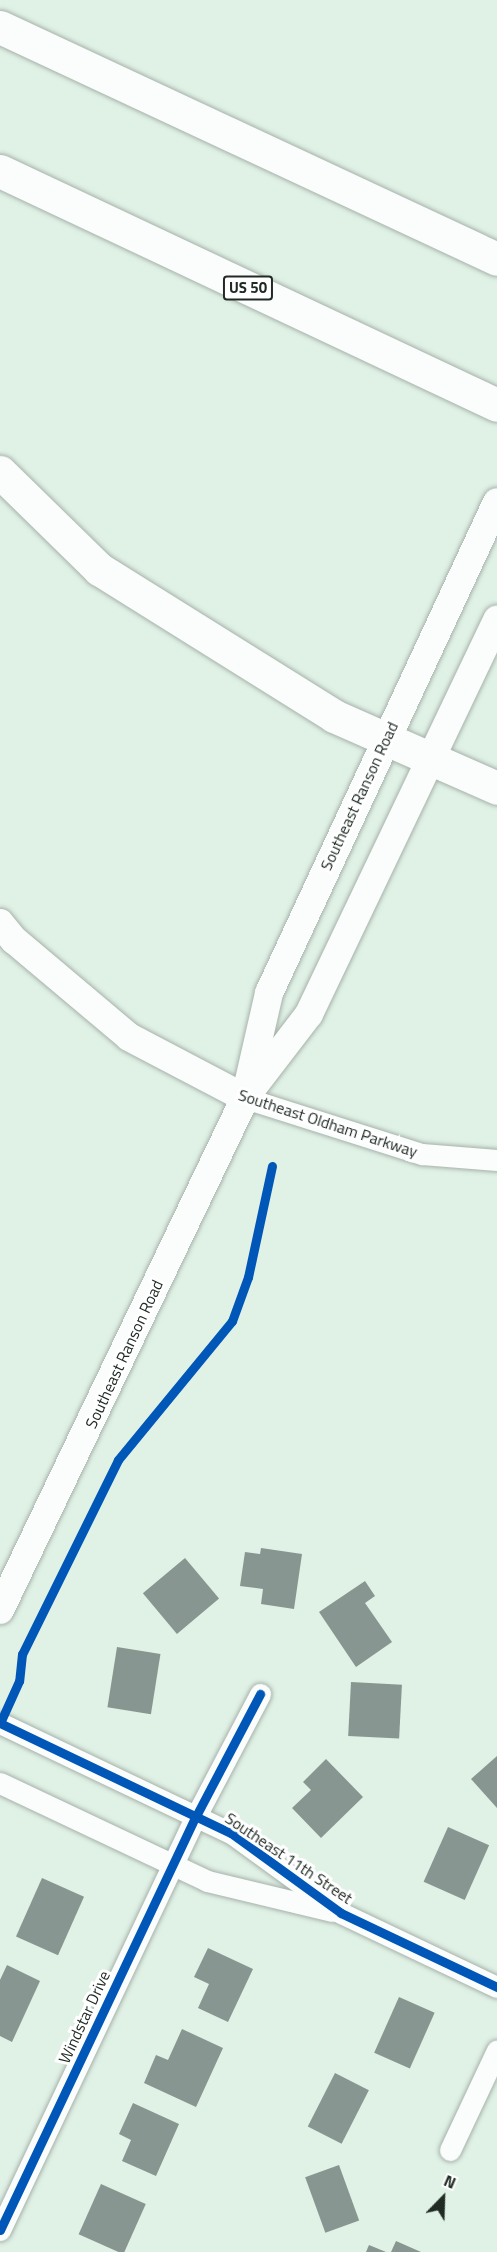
<!DOCTYPE html>
<html>
<head>
<meta charset="utf-8">
<style>
	body { margin:0 }
	#map { position:relative; width:497px; height:2252px; overflow:hidden; background:#e0f1e6; font-family:"Titillium Web",sans-serif }
	div>[style] { position:absolute }
	.building>* { inset:0; background:#879690; transform-origin:0 0 }
	.roads { filter:drop-shadow(0 0 2px #a6b2aa) drop-shadow(0 0 2px #a6b2aa) }
	.street>* { height:21px; margin:-10.5px; padding:0 10.5px; transform-origin:10.5px; border-radius:10.5px; background:#fafdfb }
	.secondary>* { height:28px; margin:-14px; padding:0 14px; transform-origin:14px; border-radius:14px; background:#fafdfb }
	.highway>* { height:33px; margin:-16.5px; padding:0 16.5px; transform-origin:16.5px; border-radius:16.5px; background:#fafdfb }
	.cycleway>* { height:9px; margin:-4.5px; padding:0 4.5px; transform-origin:4.5px; border-radius:4.5px; background:#0057b8 }
	span { translate:-50% -50%; white-space:nowrap; text-align:center; line-height:1.15; -webkit-text-stroke:6px #fff; paint-order:stroke }
	.shield-label span { padding:2px 4px; background:#fff; border:2px solid; border-radius:4px; -webkit-text-stroke-width:0 }
	.shield-label { font-size:15px; color:#202b24; font-weight:700 }
	.street-label { font-size:16px; color:#202b24 }
	.north { position:absolute; left:413px; top:2168px; width:60px; height:60px; -webkit-text-stroke:4px #fff; paint-order:stroke; rotate:23deg; font-size:16px; font-weight:700; line-height:24px; text-align:center; color:#202b24 }
	.north::after { content:''; display:block; margin:auto; width:21px; height:27px; background:#202b24; clip-path:polygon(50% 0,100% 100%,50% 72%,0 100%) }
</style>
</head>
<body>
<div id="map">
	<div class="building">
		<i style="clip-path:polygon(261px 1548px,302px 1554px,294px 1609px,261px 1604px,263px 1589px,240px 1586px,245px 1552px,260px 1554px)"></i>
		<i style="left:185px;top:1558px;width:53px;height:55px;rotate:50deg"></i>
		<i style="clip-path:polygon(365px 1581px,375px 1596px,365px 1603px,392px 1642px,356px 1667px,319px 1612px)"></i>
		<i style="left:117px;top:1647px;width:44px;height:61px;rotate:9deg"></i>
		<i style="left:351px;top:1682px;width:51px;height:54px;rotate:3deg"></i>
		<i style="clip-path:polygon(497px 1756px,497px 1808px,471px 1779px)"></i>
		<i style="clip-path:polygon(326px 1759px,363px 1797px,321px 1838px,292px 1808px,311px 1790px,303px 1782px)"></i>
		<i style="left:448px;top:1827px;width:45px;height:60px;rotate:24deg"></i>
		<i style="left:42px;top:1878px;width:46px;height:64px;rotate:24deg"></i>
		<i style="clip-path:polygon(208px 1948px,253px 1969px,228px 2022px,198px 2008px,209px 1984px,194px 1977px)"></i>
		<i style="clip-path:polygon(7px 1965px,40px 1981px,12px 2042px,0 2036px,0 1980px)"></i>
		<i style="left:399px;top:1997px;width:39px;height:61px;rotate:24deg"></i>
		<i style="clip-path:polygon(182px 2029px,223px 2048px,196px 2107px,144px 2083px,156px 2055px,168px 2060px)"></i>
		<i style="left:335px;top:2073px;width:38px;height:60px;rotate:27deg"></i>
		<i style="clip-path:polygon(133px 2103px,179px 2124px,156px 2176px,122px 2161px,131px 2140px,119px 2134px)"></i>
		<i style="left:339px;top:2165px;width:59px;height:36px;rotate:70deg"></i>
		<i style="left:101px;top:2184px;width:49px;height:55px;rotate:24deg"></i>
		<i style="clip-path:polygon(396px 2241px,421px 2252px,391px 2252px)"></i>
		<i style="clip-path:polygon(369px 2245px,386px 2252px,366px 2252px)"></i>
	</div>
	<div class="roads">
		<div class="street">
			<i style="left:245px;top:1098px;width:186px;rotate:17.6deg"></i>
			<i style="left:422px;top:1154px;width:75px;rotate:4.6deg"></i>
			<i style="left:0;top:1723px;width:256px;rotate:25.5deg"></i>
			<i style="left:231px;top:1833px;width:136px;rotate:36deg"></i>
			<i style="left:341px;top:1913px;width:173px;rotate:25.4deg"></i>
			<i style="left:0;top:1783px;width:229px;rotate:25.3deg"></i>
			<i style="left:207px;top:1881px;width:129px;rotate:13.5deg"></i>
			<i style="left:450px;top:2150px;width:110px;rotate:-64.8deg"></i>
			<i style="left:0;top:2230px;width:458px;rotate:-64.7deg"></i>
			<i style="left:196px;top:1816px;width:138px;rotate:-62.3deg"></i>
		</div>
		<div class="secondary">
			<i style="left:0;top:923px;width:22px;rotate:51deg"></i>
			<i style="left:14px;top:940px;width:150px;rotate:40.1deg"></i>
			<i style="left:129px;top:1037px;width:131px;rotate:27.7deg"></i>
			<i style="left:250px;top:1091px;width:97px;rotate:-52.5deg"></i>
			<i style="left:309px;top:1014px;width:437px;rotate:-64.5deg"></i>
			<i style="left:0;top:1610px;width:568px;rotate:-64.43deg"></i>
			<i style="left:245px;top:1098px;width:108px;rotate:-77.1deg"></i>
			<i style="left:269px;top:993px;width:541px;rotate:-65.09deg"></i>
		</div>
		<div class="highway">
			<i style="left:0;top:27px;width:548px;rotate:25.02deg"></i>
			<i style="left:0;top:171px;width:549px;rotate:25.21deg"></i>
			<i style="left:0;top:472px;width:139px;rotate:44.4deg"></i>
			<i style="left:99px;top:569px;width:277px;rotate:32deg"></i>
			<i style="left:334px;top:716px;width:178px;rotate:23.8deg"></i>
		</div>
	</div>
	<div class="cycleway">
		<i style="left:272px;top:1166px;width:114px;rotate:102.2deg"></i>
		<i style="left:248px;top:1277px;width:47px;rotate:110deg"></i>
		<i style="left:232px;top:1321px;width:180px;rotate:129.4deg"></i>
		<i style="left:118px;top:1460px;width:216px;rotate:116.3deg"></i>
		<i style="left:22px;top:1654px;width:27px;rotate:96deg"></i>
		<i style="left:19px;top:1681px;width:46px;rotate:114.3deg"></i>
		<i style="left:0;top:1723px;width:256px;rotate:25.5deg"></i>
		<i style="left:231px;top:1833px;width:136px;rotate:36deg"></i>
		<i style="left:341px;top:1913px;width:173px;rotate:25.4deg"></i>
		<i style="left:0;top:2230px;width:458px;rotate:-64.7deg"></i>
		<i style="left:196px;top:1816px;width:138px;rotate:-62.3deg"></i>
	</div>
	<div class="shield-label">
		<span style="left:248px;top:288px">US 50</span>
	</div>
	<div class="street-label">
		<span style="left:359px;top:796px;rotate:-65deg">Southeast Ranson Road</span>
		<span style="left:328px;top:1123px;rotate:18deg">Southeast Oldham Parkway</span>
		<span style="left:124px;top:1354px;rotate:-65deg">Southeast Ranson Road</span>
		<span style="left:289px;top:1858px;rotate:34deg">Southeast 11th Street</span>
		<span style="left:84px;top:2017px;rotate:-65deg">Windstar Drive</span>
	</div>
	<div class="north">N</div>
</div>
</body>
</html>
